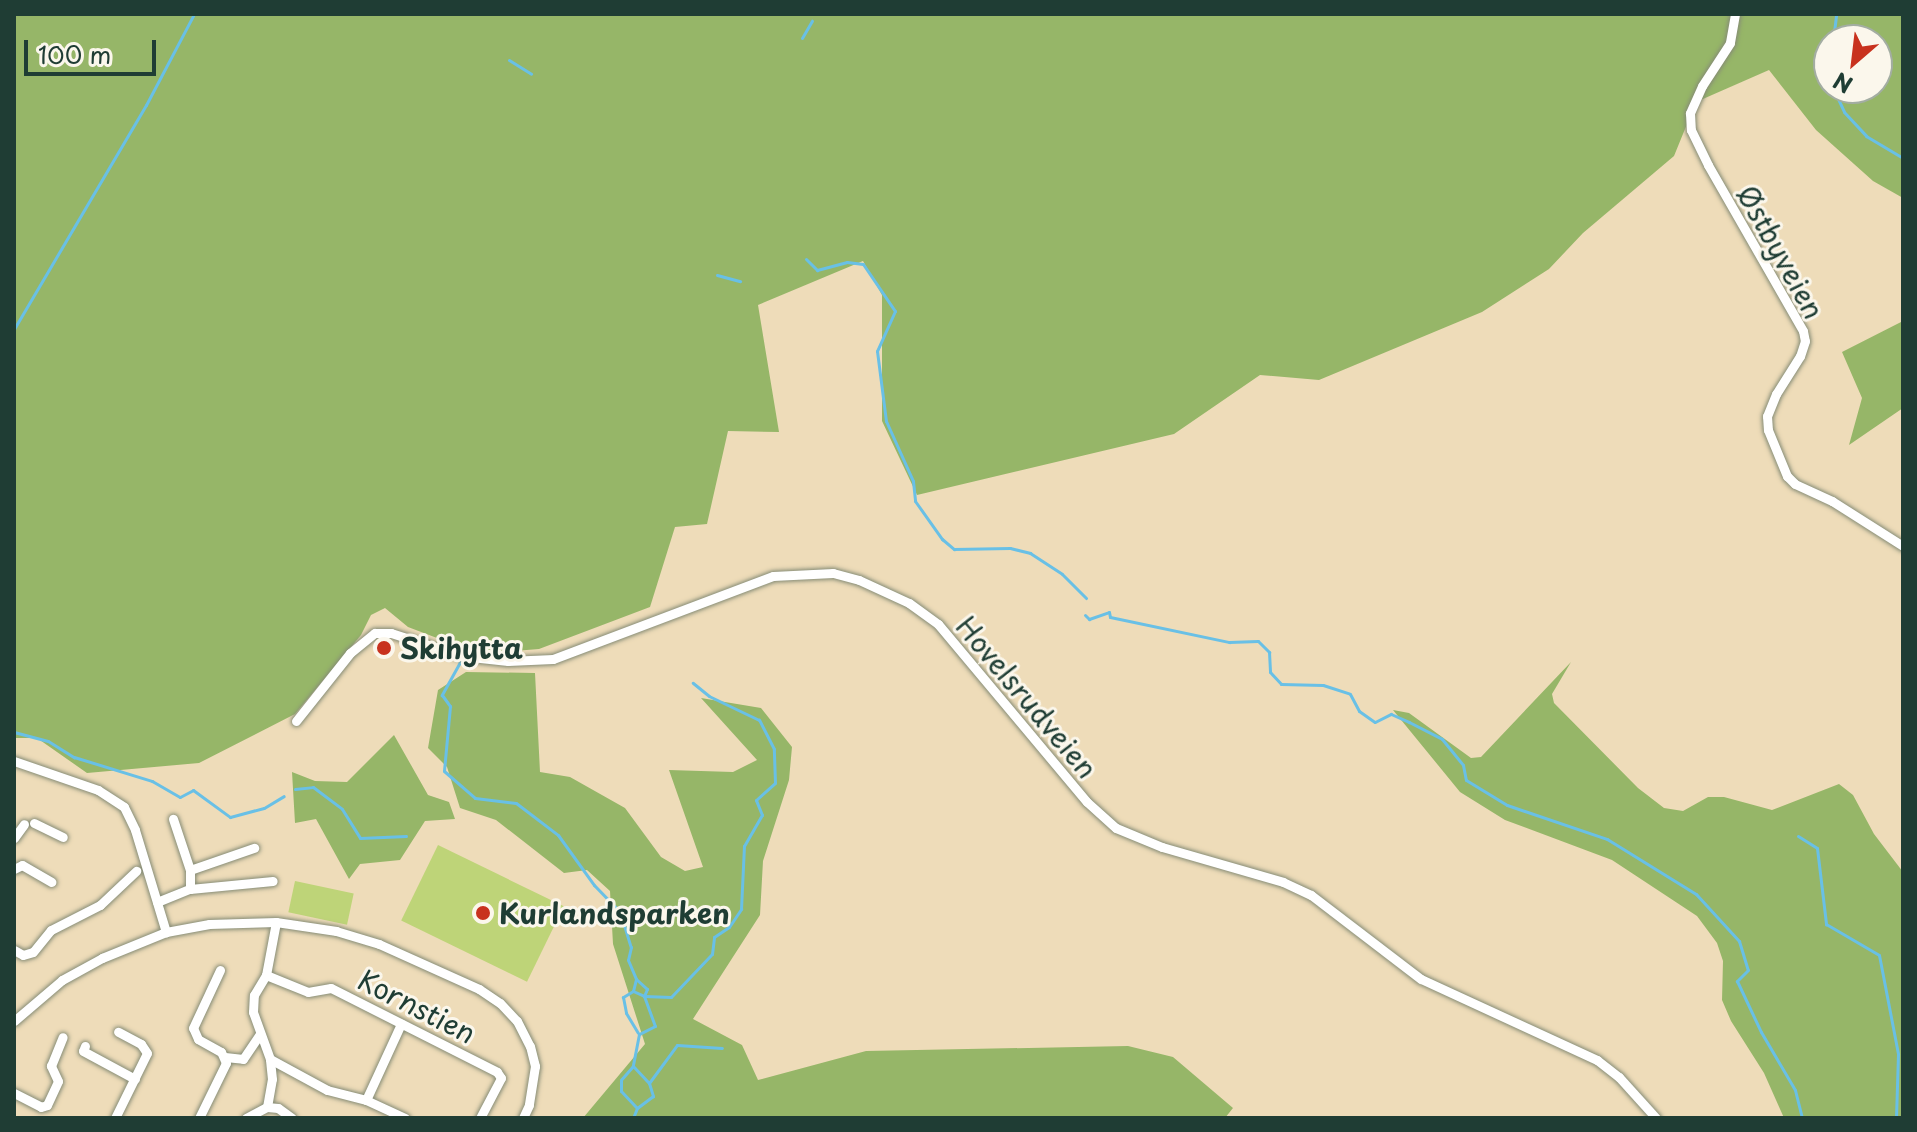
<!DOCTYPE html>
<html>
<head>
<meta charset="utf-8">
<style>
	body { margin:0 }
	#map { position:relative; width:1917px; height:1132px; overflow:hidden; background:#eedcb9; font-family:"Playpen Sans",sans-serif }
	div>[style] { position:absolute }
	.green>* { inset:0; background:#bed478; transform-origin:0 0 }
	.forest>* { inset:0; background:#96b668 }
	.stream>* { height:3px; margin:-1.5px; padding:0 1.5px; transform-origin:1.5px; border-radius:1.5px; background:#69c0e6 }
	.roads { filter:drop-shadow(0 0 2px #868c76) drop-shadow(0 0 2px #868c76) }
	.minor>* { height:9px; margin:-4.5px; padding:0 4.5px; transform-origin:4.5px; border-radius:4.5px; background:#fff }
	.dots>* { width:22px; height:22px; translate:-50% -50%; box-sizing:border-box; border:4px solid #fbf7ec; border-radius:50% }
	span { translate:-50% -50%; white-space:nowrap; text-align:center; line-height:1.15; -webkit-text-stroke:6px #fbf7ec; paint-order:stroke }
	.street-label { font-size:28px; color:#1f3d34 }
	.poi-label { font-size:28px; color:#1f3d34; font-weight:700 }
	.left { translate:0 -50%; text-align:left }
	.frame { position:absolute; inset:0; border:16px solid #1f3d34; pointer-events:none }
	.north { position:absolute; left:1813px; top:24px; width:80px; height:80px; box-sizing:border-box; background:#fbf7ec; border:2px solid #a3ada2; border-radius:50%; rotate:208deg; font-size:22px; font-weight:700; line-height:32px; text-align:center; color:#1f3d34 }
	.north::after { content:''; display:block; margin:auto; width:28px; height:36px; background:#c8321e; clip-path:polygon(50% 0,100% 100%,50% 72%,0 100%) }
	.scale { position:absolute; left:24px; top:40px; width:132px; height:36px; box-sizing:border-box; border:4px solid #1f3d34; border-top:0; padding-left:10px; font-size:24px; line-height:28px; white-space:nowrap; color:#1f3d34; -webkit-text-stroke:6px #fbf7ec; paint-order:stroke }
</style>
</head>
<body>
<div id="map">
	<div class="green">
		<i style="left:438px;top:845px;width:140px;height:84px;rotate:26deg"></i>
		<i style="left:295px;top:881px;width:60px;height:32px;rotate:12deg"></i>
	</div>
	<div class="forest">
		<i style="clip-path:polygon(evenodd,14px 14px,1903px 14px,1903px 198px,1873px 181px,1816px 130px,1769px 70px,1696px 102px,1674px 156px,1583px 233px,1549px 269px,1482px 312px,1319px 380px,1260px 375px,1174px 434px,917px 495px,882px 421px,882px 295px,863px 261px,758px 305px,779px 432px,728px 431px,707px 524px,675px 527px,650px 607px,539px 649px,479px 654px,408px 627px,385px 608px,371px 615px,361px 635px,295px 714px,199px 763px,87px 773px,37px 738px,14px 738px,14px 14px,1829px 40px,1877px 40px,1877px 88px,1829px 88px,1829px 40px)"></i>
		<i style="clip-path:polygon(1903px 321px,1903px 408px,1849px 445px,1862px 398px,1842px 352px)"></i>
		<i style="clip-path:polygon(1571px 662px,1552px 694px,1554px 703px,1638px 788px,1664px 808px,1683px 811px,1708px 797px,1724px 797px,1772px 810px,1839px 784px,1853px 795px,1874px 834px,1903px 872px,1903px 1118px,1784px 1118px,1764px 1073px,1731px 1021px,1722px 1000px,1723px 961px,1717px 943px,1697px 916px,1612px 860px,1505px 820px,1460px 792px,1393px 710px,1409px 713px,1471px 758px,1481px 757px)"></i>
		<i style="clip-path:polygon(466px 672px,535px 673px,540px 772px,570px 777px,625px 808px,661px 857px,685px 871px,703px 867px,669px 770px,733px 772px,757px 760px,701px 698px,761px 708px,792px 747px,789px 780px,763px 861px,760px 915px,693px 1019px,742px 1045px,758px 1080px,866px 1051px,1128px 1046px,1173px 1057px,1233px 1108px,1225px 1118px,583px 1118px,645px 1044px,613px 944px,610px 891px,587px 870px,564px 873px,496px 820px,460px 808px,447px 767px,428px 748px,438px 690px)"></i>
		<i style="clip-path:polygon(394px 735px,428px 795px,449px 802px,455px 819px,425px 821px,400px 860px,360px 864px,349px 879px,316px 819px,295px 823px,292px 772px,315px 781px,347px 782px)"></i>
	</div>
	<div class="stream">
		<i style="left:802px;top:38px;width:20px;rotate:-60deg"></i>
		<i style="left:1833px;top:40px;width:26px;rotate:-83deg"></i>
		<i style="left:509px;top:60px;width:26px;rotate:32deg"></i>
		<i style="left:1833px;top:88px;width:26px;rotate:65deg"></i>
		<i style="left:1844px;top:112px;width:33px;rotate:47deg"></i>
		<i style="left:1866px;top:136px;width:43px;rotate:30.7deg"></i>
		<i style="left:806px;top:259px;width:16px;rotate:45deg"></i>
		<i style="left:817px;top:270px;width:31px;rotate:-15deg"></i>
		<i style="left:847px;top:262px;width:16px;rotate:7deg"></i>
		<i style="left:863px;top:264px;width:57px;rotate:55.8deg"></i>
		<i style="left:895px;top:311px;width:44px;rotate:114.2deg"></i>
		<i style="left:877px;top:351px;width:71px;rotate:82.7deg"></i>
		<i style="left:886px;top:421px;width:66px;rotate:65.8deg"></i>
		<i style="left:913px;top:481px;width:20px;rotate:84deg"></i>
		<i style="left:915px;top:501px;width:47px;rotate:54.6deg"></i>
		<i style="left:942px;top:539px;width:16px;rotate:40deg"></i>
		<i style="left:954px;top:549px;width:56px;rotate:-1deg"></i>
		<i style="left:1010px;top:548px;width:21px;rotate:14deg"></i>
		<i style="left:1030px;top:553px;width:38px;rotate:33deg"></i>
		<i style="left:1062px;top:574px;width:34px;rotate:45deg"></i>
		<i style="left:717px;top:275px;width:24px;rotate:15deg"></i>
		<i style="left:14px;top:329px;width:260px;rotate:-59.5deg"></i>
		<i style="left:146px;top:105px;width:103px;rotate:-62.2deg"></i>
		<i style="left:1085px;top:615px;width:6px;rotate:45deg"></i>
		<i style="left:1089px;top:619px;width:21px;rotate:-19deg"></i>
		<i style="left:1109px;top:612px;width:5px;rotate:79deg"></i>
		<i style="left:1110px;top:617px;width:122px;rotate:11.9deg"></i>
		<i style="left:1229px;top:642px;width:29px;rotate:-2deg"></i>
		<i style="left:1258px;top:641px;width:16px;rotate:45deg"></i>
		<i style="left:1269px;top:652px;width:20px;rotate:87deg"></i>
		<i style="left:1270px;top:672px;width:16px;rotate:47deg"></i>
		<i style="left:1281px;top:684px;width:42px;rotate:1.4deg"></i>
		<i style="left:1323px;top:685px;width:28px;rotate:18deg"></i>
		<i style="left:1350px;top:694px;width:19px;rotate:62deg"></i>
		<i style="left:1359px;top:711px;width:19px;rotate:35deg"></i>
		<i style="left:1375px;top:722px;width:18px;rotate:-27deg"></i>
		<i style="left:1391px;top:714px;width:20px;rotate:24deg"></i>
		<i style="left:1409px;top:722px;width:37px;rotate:27deg"></i>
		<i style="left:1442px;top:739px;width:33px;rotate:51deg"></i>
		<i style="left:1463px;top:765px;width:15px;rotate:79deg"></i>
		<i style="left:1466px;top:780px;width:48px;rotate:31.4deg"></i>
		<i style="left:1507px;top:805px;width:106px;rotate:18.8deg"></i>
		<i style="left:1607px;top:839px;width:105px;rotate:31.7deg"></i>
		<i style="left:1696px;top:894px;width:64px;rotate:47.5deg"></i>
		<i style="left:1739px;top:941px;width:30px;rotate:73deg"></i>
		<i style="left:1748px;top:970px;width:16px;rotate:135deg"></i>
		<i style="left:1737px;top:981px;width:56px;rotate:64.8deg"></i>
		<i style="left:1761px;top:1032px;width:67px;rotate:59.6deg"></i>
		<i style="left:1795px;top:1090px;width:29px;rotate:76deg"></i>
		<i style="left:460px;top:662px;width:38px;rotate:119deg"></i>
		<i style="left:442px;top:695px;width:14px;rotate:54deg"></i>
		<i style="left:450px;top:706px;width:65px;rotate:95.3deg"></i>
		<i style="left:444px;top:771px;width:41px;rotate:41.1deg"></i>
		<i style="left:475px;top:798px;width:41px;rotate:7deg"></i>
		<i style="left:516px;top:803px;width:53px;rotate:37.3deg"></i>
		<i style="left:558px;top:835px;width:62px;rotate:54.2deg"></i>
		<i style="left:594px;top:885px;width:37px;rotate:46deg"></i>
		<i style="left:620px;top:912px;width:37px;rotate:73deg"></i>
		<i style="left:631px;top:947px;width:13px;rotate:103deg"></i>
		<i style="left:628px;top:960px;width:21px;rotate:67deg"></i>
		<i style="left:636px;top:979px;width:15px;rotate:42deg"></i>
		<i style="left:647px;top:989px;width:8px;rotate:113deg"></i>
		<i style="left:644px;top:996px;width:32px;rotate:70deg"></i>
		<i style="left:655px;top:1026px;width:18px;rotate:153deg"></i>
		<i style="left:639px;top:1034px;width:33px;rotate:101deg"></i>
		<i style="left:633px;top:1066px;width:23px;rotate:47deg"></i>
		<i style="left:649px;top:1083px;width:14px;rotate:73deg"></i>
		<i style="left:653px;top:1096px;width:20px;rotate:143deg"></i>
		<i style="left:637px;top:1108px;width:11px;rotate:112deg"></i>
		<i style="left:14px;top:732px;width:35px;rotate:15deg"></i>
		<i style="left:48px;top:741px;width:31px;rotate:32deg"></i>
		<i style="left:74px;top:757px;width:82px;rotate:17.1deg"></i>
		<i style="left:152px;top:781px;width:32px;rotate:30deg"></i>
		<i style="left:180px;top:797px;width:15px;rotate:-28deg"></i>
		<i style="left:193px;top:790px;width:46px;rotate:36.1deg"></i>
		<i style="left:230px;top:817px;width:35px;rotate:-15deg"></i>
		<i style="left:264px;top:808px;width:23px;rotate:-31deg"></i>
		<i style="left:295px;top:789px;width:18px;rotate:-6deg"></i>
		<i style="left:313px;top:787px;width:36px;rotate:37deg"></i>
		<i style="left:342px;top:809px;width:34px;rotate:58deg"></i>
		<i style="left:360px;top:838px;width:46px;rotate:-2.5deg"></i>
		<i style="left:1798px;top:836px;width:22px;rotate:32deg"></i>
		<i style="left:1817px;top:848px;width:77px;rotate:83.2deg"></i>
		<i style="left:1826px;top:924px;width:61px;rotate:30.3deg"></i>
		<i style="left:1879px;top:955px;width:101px;rotate:79.1deg"></i>
		<i style="left:1898px;top:1054px;width:64px;rotate:91.8deg"></i>
		<i style="left:636px;top:979px;width:12px;rotate:104deg"></i>
		<i style="left:633px;top:991px;width:12px;rotate:149deg"></i>
		<i style="left:623px;top:997px;width:16px;rotate:79deg"></i>
		<i style="left:626px;top:1013px;width:23px;rotate:59deg"></i>
		<i style="left:633px;top:991px;width:12px;rotate:24deg"></i>
		<i style="left:644px;top:996px;width:27px;rotate:2deg"></i>
		<i style="left:671px;top:997px;width:59px;rotate:-46.4deg"></i>
		<i style="left:712px;top:954px;width:17px;rotate:-83deg"></i>
		<i style="left:714px;top:937px;width:18px;rotate:-34deg"></i>
		<i style="left:729px;top:927px;width:22px;rotate:-56deg"></i>
		<i style="left:741px;top:909px;width:63px;rotate:-87.3deg"></i>
		<i style="left:744px;top:846px;width:36px;rotate:-60deg"></i>
		<i style="left:762px;top:815px;width:16px;rotate:-112deg"></i>
		<i style="left:756px;top:800px;width:25px;rotate:-42deg"></i>
		<i style="left:775px;top:783px;width:34px;rotate:-92deg"></i>
		<i style="left:774px;top:749px;width:33px;rotate:-117deg"></i>
		<i style="left:759px;top:720px;width:55px;rotate:-154.4deg"></i>
		<i style="left:709px;top:696px;width:21px;rotate:-141deg"></i>
		<i style="left:633px;top:1066px;width:18px;rotate:131deg"></i>
		<i style="left:621px;top:1080px;width:11px;rotate:90deg"></i>
		<i style="left:621px;top:1091px;width:23px;rotate:47deg"></i>
		<i style="left:649px;top:1083px;width:47px;rotate:-53.6deg"></i>
		<i style="left:677px;top:1045px;width:45px;rotate:3.8deg"></i>
	</div>
	<div class="roads">
		<div class="minor">
			<i style="left:1735px;top:14px;width:29px;rotate:100deg"></i>
			<i style="left:1730px;top:43px;width:51px;rotate:123.1deg"></i>
			<i style="left:1702px;top:86px;width:30px;rotate:114deg"></i>
			<i style="left:1690px;top:113px;width:17px;rotate:87deg"></i>
			<i style="left:1691px;top:130px;width:39px;rotate:64deg"></i>
			<i style="left:1708px;top:165px;width:191px;rotate:60.2deg"></i>
			<i style="left:1803px;top:331px;width:10px;rotate:79deg"></i>
			<i style="left:1805px;top:341px;width:16px;rotate:108deg"></i>
			<i style="left:1800px;top:356px;width:45px;rotate:122.3deg"></i>
			<i style="left:1776px;top:394px;width:24px;rotate:112deg"></i>
			<i style="left:1767px;top:416px;width:14px;rotate:86deg"></i>
			<i style="left:1768px;top:430px;width:50px;rotate:67.6deg"></i>
			<i style="left:1787px;top:476px;width:11px;rotate:45deg"></i>
			<i style="left:1795px;top:484px;width:41px;rotate:24.7deg"></i>
			<i style="left:1832px;top:501px;width:84px;rotate:32.4deg"></i>
			<i style="left:296px;top:721px;width:87px;rotate:-51.5deg"></i>
			<i style="left:350px;top:653px;width:32px;rotate:-39deg"></i>
			<i style="left:375px;top:633px;width:16px"></i>
			<i style="left:391px;top:633px;width:75px;rotate:17.9deg"></i>
			<i style="left:462px;top:656px;width:46px;rotate:6.2deg"></i>
			<i style="left:508px;top:661px;width:45px;rotate:-2.5deg"></i>
			<i style="left:553px;top:659px;width:235px;rotate:-20.7deg"></i>
			<i style="left:773px;top:576px;width:60px;rotate:-2.9deg"></i>
			<i style="left:833px;top:573px;width:27px;rotate:15deg"></i>
			<i style="left:859px;top:580px;width:55px;rotate:24.7deg"></i>
			<i style="left:909px;top:603px;width:36px;rotate:36deg"></i>
			<i style="left:938px;top:624px;width:232px;rotate:50.1deg"></i>
			<i style="left:1087px;top:802px;width:39px;rotate:42deg"></i>
			<i style="left:1116px;top:828px;width:50px;rotate:22.4deg"></i>
			<i style="left:1162px;top:847px;width:126px;rotate:16.1deg"></i>
			<i style="left:1283px;top:882px;width:31px;rotate:25deg"></i>
			<i style="left:1311px;top:895px;width:138px;rotate:37.4deg"></i>
			<i style="left:1421px;top:979px;width:194px;rotate:24.7deg"></i>
			<i style="left:1597px;top:1060px;width:28px;rotate:38deg"></i>
			<i style="left:1619px;top:1077px;width:55px;rotate:47.9deg"></i>
			<i style="left:14px;top:761px;width:89px;rotate:19deg"></i>
			<i style="left:98px;top:790px;width:31px;rotate:33deg"></i>
			<i style="left:124px;top:807px;width:25px;rotate:64deg"></i>
			<i style="left:135px;top:830px;width:107px;rotate:73.1deg"></i>
			<i style="left:34px;top:823px;width:32px;rotate:26deg"></i>
			<i style="left:14px;top:838px;width:17px;rotate:-54deg"></i>
			<i style="left:14px;top:869px;width:9px;rotate:-27deg"></i>
			<i style="left:22px;top:865px;width:34px;rotate:30deg"></i>
			<i style="left:190px;top:870px;width:68px;rotate:-19deg"></i>
			<i style="left:190px;top:889px;width:83px;rotate:-5.5deg"></i>
			<i style="left:157px;top:902px;width:35px;rotate:-22deg"></i>
			<i style="left:190px;top:889px;width:19px;rotate:-90deg"></i>
			<i style="left:190px;top:870px;width:54px;rotate:-108.4deg"></i>
			<i style="left:14px;top:950px;width:10px;rotate:29deg"></i>
			<i style="left:23px;top:955px;width:10px;rotate:-17deg"></i>
			<i style="left:33px;top:952px;width:28px;rotate:-51deg"></i>
			<i style="left:51px;top:930px;width:55px;rotate:-27deg"></i>
			<i style="left:100px;top:905px;width:50px;rotate:-43.4deg"></i>
			<i style="left:266px;top:975px;width:45px;rotate:22deg"></i>
			<i style="left:308px;top:992px;width:23px;rotate:-10deg"></i>
			<i style="left:331px;top:988px;width:186px;rotate:26.8deg"></i>
			<i style="left:497px;top:1072px;width:7px;rotate:56deg"></i>
			<i style="left:501px;top:1078px;width:45px;rotate:117.7deg"></i>
			<i style="left:14px;top:1021px;width:63px;rotate:-40.5deg"></i>
			<i style="left:62px;top:980px;width:46px;rotate:-28.8deg"></i>
			<i style="left:102px;top:958px;width:69px;rotate:-22.1deg"></i>
			<i style="left:166px;top:932px;width:44px;rotate:-10.5deg"></i>
			<i style="left:209px;top:924px;width:67px;rotate:-1.7deg"></i>
			<i style="left:276px;top:922px;width:61px;rotate:8.5deg"></i>
			<i style="left:336px;top:931px;width:45px;rotate:16.8deg"></i>
			<i style="left:379px;top:944px;width:110px;rotate:24.2deg"></i>
			<i style="left:479px;top:989px;width:25px;rotate:34deg"></i>
			<i style="left:500px;top:1003px;width:25px;rotate:47deg"></i>
			<i style="left:517px;top:1021px;width:28px;rotate:63deg"></i>
			<i style="left:530px;top:1046px;width:21px;rotate:76deg"></i>
			<i style="left:535px;top:1066px;width:39px;rotate:99deg"></i>
			<i style="left:529px;top:1105px;width:14px;rotate:115deg"></i>
			<i style="left:85px;top:1046px;width:5px;rotate:112deg"></i>
			<i style="left:83px;top:1051px;width:59px;rotate:28.3deg"></i>
			<i style="left:225px;top:1057px;width:18px;rotate:6deg"></i>
			<i style="left:243px;top:1059px;width:29px;rotate:-56deg"></i>
			<i style="left:270px;top:1059px;width:65px;rotate:28.5deg"></i>
			<i style="left:327px;top:1090px;width:40px;rotate:14.4deg"></i>
			<i style="left:366px;top:1100px;width:43px;rotate:24.8deg"></i>
			<i style="left:14px;top:1093px;width:30px;rotate:27deg"></i>
			<i style="left:41px;top:1107px;width:6px;rotate:-18deg"></i>
			<i style="left:47px;top:1105px;width:26px;rotate:-65deg"></i>
			<i style="left:58px;top:1081px;width:17px;rotate:-115deg"></i>
			<i style="left:51px;top:1066px;width:31px;rotate:-68deg"></i>
			<i style="left:366px;top:1100px;width:84px;rotate:-65.3deg"></i>
			<i style="left:267px;top:1107px;width:28px;rotate:-80deg"></i>
			<i style="left:272px;top:1079px;width:20px;rotate:-96deg"></i>
			<i style="left:270px;top:1059px;width:50px;rotate:-109.9deg"></i>
			<i style="left:253px;top:1012px;width:17px;rotate:-87deg"></i>
			<i style="left:254px;top:995px;width:23px;rotate:-59deg"></i>
			<i style="left:266px;top:975px;width:54px;rotate:-79.3deg"></i>
			<i style="left:115px;top:1118px;width:72px;rotate:-63.8deg"></i>
			<i style="left:147px;top:1053px;width:11px;rotate:-124deg"></i>
			<i style="left:141px;top:1044px;width:26px;rotate:-152deg"></i>
			<i style="left:199px;top:1118px;width:61px;rotate:-63.9deg"></i>
			<i style="left:226px;top:1063px;width:12px;rotate:-114deg"></i>
			<i style="left:221px;top:1052px;width:26px;rotate:-151deg"></i>
			<i style="left:198px;top:1039px;width:12px;rotate:-114deg"></i>
			<i style="left:193px;top:1028px;width:64px;rotate:-65deg"></i>
			<i style="left:246px;top:1118px;width:24px;rotate:-28deg"></i>
			<i style="left:267px;top:1107px;width:11px;rotate:5deg"></i>
			<i style="left:278px;top:1108px;width:17px;rotate:36deg"></i>
		</div>
	</div>
	<div class="dots">
		<i style="left:384px;top:648px;background:#c8321e"></i>
		<i style="left:483px;top:913px;background:#c8321e"></i>
	</div>
	<div class="street-label">
		<span style="left:1781px;top:252px;rotate:61deg">Østbyveien</span>
		<span style="left:1027px;top:697px;rotate:50deg">Hovelsrudveien</span>
		<span style="left:417px;top:1006px;rotate:27deg">Kornstien</span>
	</div>
	<div class="poi-label">
		<span class="left" style="left:400px;top:648px">Skihytta</span>
		<span class="left" style="left:499px;top:913px">Kurlandsparken</span>
	</div>
	<div class="frame"></div>
	<div class="north">N</div>
	<div class="scale">100 m</div>
</div>
</body>
</html>
